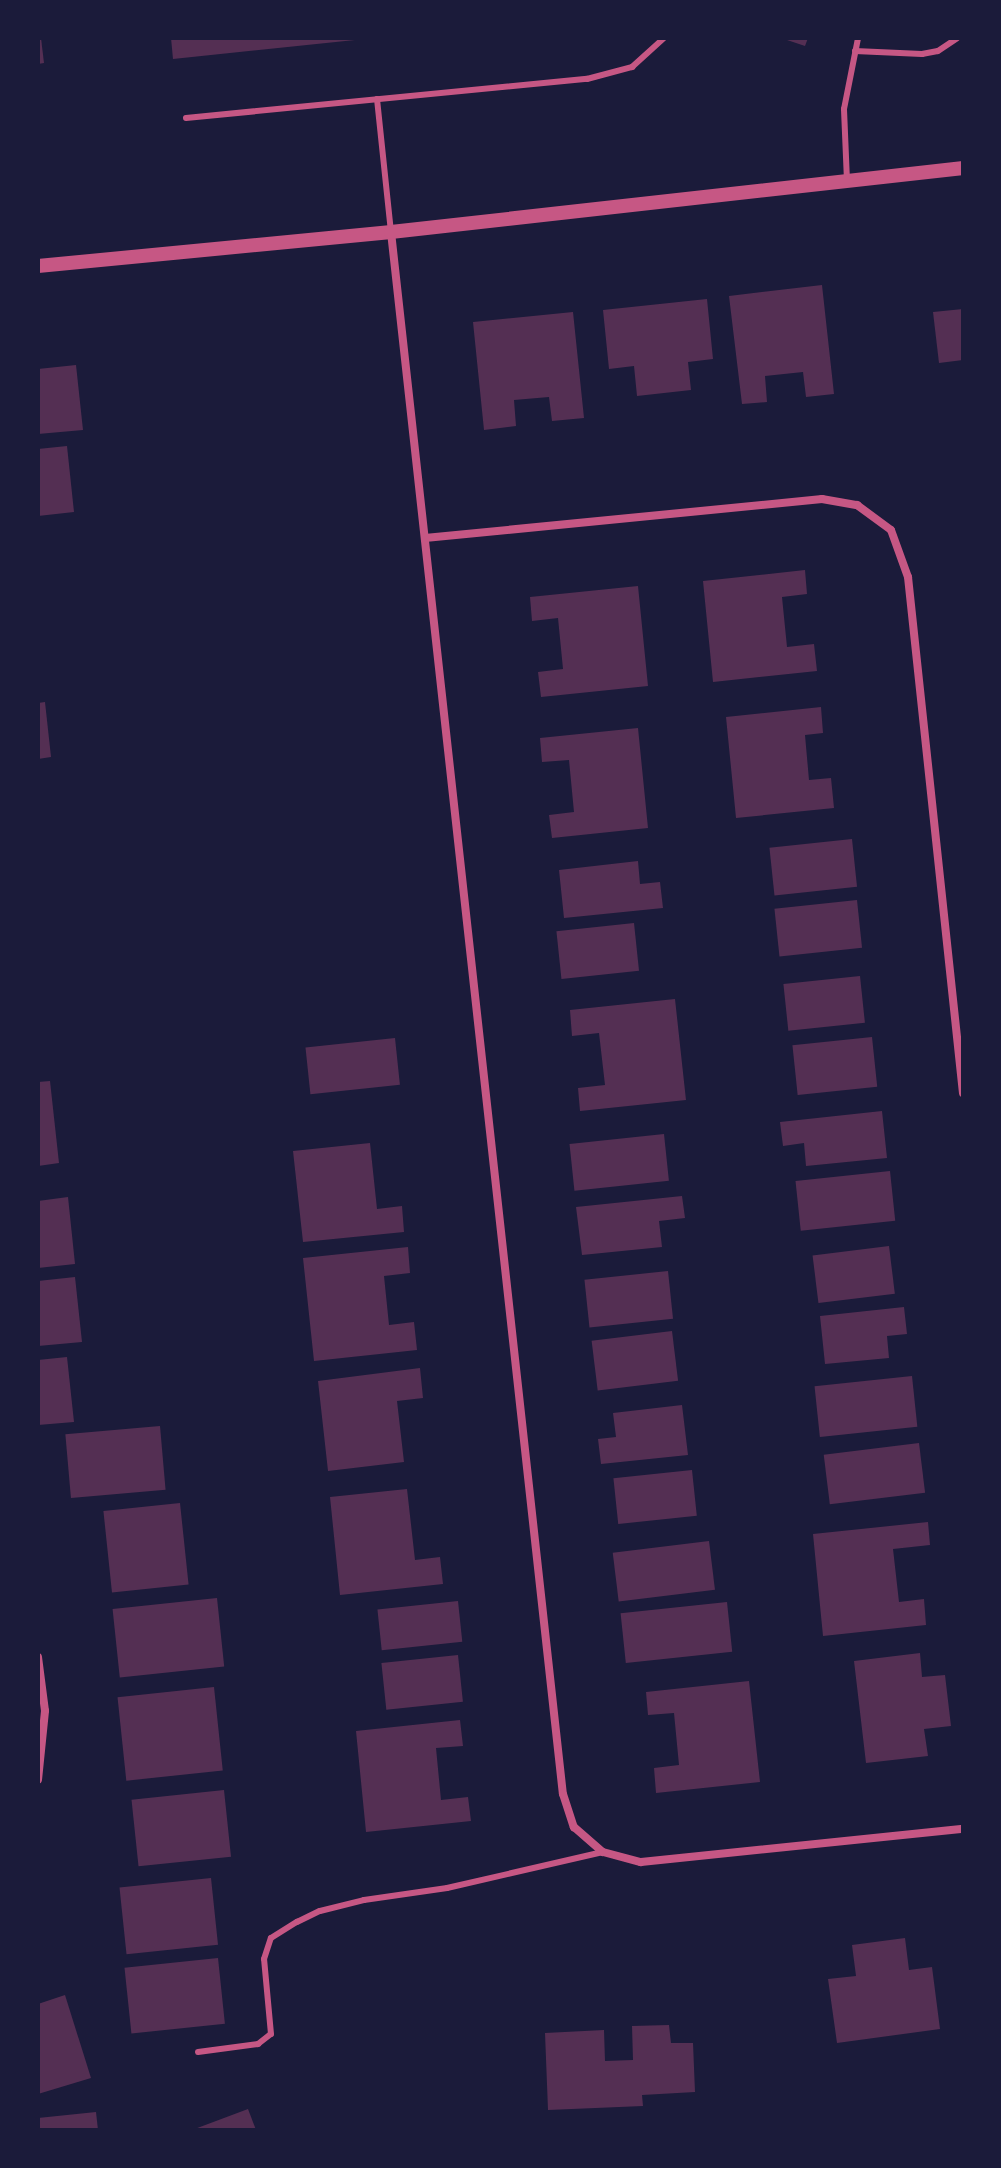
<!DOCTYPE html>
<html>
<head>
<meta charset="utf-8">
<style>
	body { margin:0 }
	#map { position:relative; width:1001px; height:2168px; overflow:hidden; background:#1b1b3a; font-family:Cabin,sans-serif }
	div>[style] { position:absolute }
	.building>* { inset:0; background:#542f53; transform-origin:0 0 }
	.service>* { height:6px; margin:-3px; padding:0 3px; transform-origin:3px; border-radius:3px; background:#c65784 }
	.minor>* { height:8px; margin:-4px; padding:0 4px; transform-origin:4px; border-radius:4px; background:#c65784 }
	.tertiary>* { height:14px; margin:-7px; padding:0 7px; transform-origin:7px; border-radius:7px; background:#c65784 }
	span { translate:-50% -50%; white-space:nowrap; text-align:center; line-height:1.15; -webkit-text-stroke:8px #1b1b3a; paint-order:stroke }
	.frame { position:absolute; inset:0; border:40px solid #1b1b3a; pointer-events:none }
</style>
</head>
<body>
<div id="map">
	<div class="building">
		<i style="clip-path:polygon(38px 38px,41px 38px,44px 63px,38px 64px)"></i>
		<i style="clip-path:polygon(171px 38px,355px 38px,355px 40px,173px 59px)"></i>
		<i style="clip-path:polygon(781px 38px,808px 38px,805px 46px)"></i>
		<i style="clip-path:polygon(822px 285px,834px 394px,806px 397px,803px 372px,765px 376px,767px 402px,742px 404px,729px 296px)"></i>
		<i style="clip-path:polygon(707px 299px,713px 359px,688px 362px,691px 390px,637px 396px,634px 366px,609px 369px,603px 310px)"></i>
		<i style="clip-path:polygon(963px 309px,963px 360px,939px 363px,933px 312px)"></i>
		<i style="clip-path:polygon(573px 312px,584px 418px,552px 421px,549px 397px,514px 400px,516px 426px,484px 430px,473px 322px)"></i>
		<i style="clip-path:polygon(76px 365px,83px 430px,38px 434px,38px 369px)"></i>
		<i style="clip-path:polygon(67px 446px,74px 512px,38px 516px,38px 449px)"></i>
		<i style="clip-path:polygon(805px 570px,807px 594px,782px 597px,787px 647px,814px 644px,817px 671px,713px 682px,703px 581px)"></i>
		<i style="clip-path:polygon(638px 586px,648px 686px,541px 697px,538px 672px,563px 669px,558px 618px,532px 621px,530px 597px)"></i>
		<i style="clip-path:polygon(45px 702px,51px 757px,38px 759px,38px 703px)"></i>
		<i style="clip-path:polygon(821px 707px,823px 733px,805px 735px,809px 780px,831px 778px,834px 808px,736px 818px,726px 717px)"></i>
		<i style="clip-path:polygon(638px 728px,648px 828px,552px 838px,549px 815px,574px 812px,569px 760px,542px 762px,540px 738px)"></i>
		<i style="left:852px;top:839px;width:48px;height:83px;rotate:84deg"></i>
		<i style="clip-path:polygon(638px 861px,640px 884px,660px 882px,663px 908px,564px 918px,559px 870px)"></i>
		<i style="left:857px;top:900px;width:48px;height:83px;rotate:84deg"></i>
		<i style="left:634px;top:923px;width:48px;height:78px;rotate:84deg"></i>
		<i style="left:860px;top:976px;width:47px;height:77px;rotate:84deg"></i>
		<i style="clip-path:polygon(675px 999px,686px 1100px,580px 1111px,578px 1088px,605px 1085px,599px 1033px,572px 1036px,570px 1010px)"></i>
		<i style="left:872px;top:1037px;width:50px;height:80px;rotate:84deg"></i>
		<i style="left:395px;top:1038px;width:47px;height:90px;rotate:84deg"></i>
		<i style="clip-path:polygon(50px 1081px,59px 1163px,38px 1166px,38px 1082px)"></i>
		<i style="clip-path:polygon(882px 1111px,887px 1158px,806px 1166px,804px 1143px,783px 1146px,780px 1122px)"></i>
		<i style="left:664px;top:1134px;width:47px;height:95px;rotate:84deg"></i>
		<i style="clip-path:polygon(370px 1143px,377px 1209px,402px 1206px,404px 1232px,303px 1242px,293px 1151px)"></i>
		<i style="left:890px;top:1171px;width:50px;height:95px;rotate:84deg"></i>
		<i style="clip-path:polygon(682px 1196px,685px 1218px,659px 1221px,662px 1247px,582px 1255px,576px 1207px)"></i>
		<i style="clip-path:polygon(68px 1197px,75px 1264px,38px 1268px,38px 1201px)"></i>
		<i style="left:889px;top:1246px;width:48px;height:77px;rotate:83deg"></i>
		<i style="clip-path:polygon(408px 1247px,410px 1273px,384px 1276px,389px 1325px,414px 1322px,417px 1350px,314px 1361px,303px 1258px)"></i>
		<i style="left:668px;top:1271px;width:48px;height:84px;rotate:84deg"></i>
		<i style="clip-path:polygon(75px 1277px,82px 1342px,38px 1346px,38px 1281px)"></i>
		<i style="clip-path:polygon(904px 1307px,907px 1334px,887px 1336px,889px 1358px,825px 1364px,820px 1316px)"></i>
		<i style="left:672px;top:1331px;width:50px;height:81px;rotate:83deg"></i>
		<i style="clip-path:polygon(67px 1357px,74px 1422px,38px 1425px,38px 1360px)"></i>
		<i style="clip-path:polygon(420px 1368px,423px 1398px,397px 1401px,404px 1462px,328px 1471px,318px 1381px)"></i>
		<i style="left:912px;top:1376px;width:51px;height:98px;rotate:84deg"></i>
		<i style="clip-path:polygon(682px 1405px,688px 1455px,601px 1464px,598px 1439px,616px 1437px,613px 1413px)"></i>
		<i style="left:160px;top:1426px;width:64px;height:95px;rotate:85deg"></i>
		<i style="left:919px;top:1443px;width:50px;height:96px;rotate:83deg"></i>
		<i style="left:692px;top:1470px;width:46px;height:79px;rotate:84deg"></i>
		<i style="clip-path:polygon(407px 1489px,415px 1560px,440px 1557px,443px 1584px,340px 1595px,330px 1497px)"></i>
		<i style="left:180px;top:1503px;width:82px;height:77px;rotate:84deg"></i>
		<i style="clip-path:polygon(928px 1522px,930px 1545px,893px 1549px,899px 1602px,924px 1599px,926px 1625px,823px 1636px,813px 1534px)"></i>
		<i style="left:709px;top:1541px;width:49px;height:97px;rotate:83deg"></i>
		<i style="left:217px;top:1598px;width:69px;height:105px;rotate:84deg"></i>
		<i style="left:458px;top:1601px;width:41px;height:81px;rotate:84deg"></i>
		<i style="left:727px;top:1602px;width:50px;height:107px;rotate:84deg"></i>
		<i style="clip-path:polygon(920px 1653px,922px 1677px,945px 1675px,951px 1726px,924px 1729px,928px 1756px,866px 1763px,854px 1661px)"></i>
		<i style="left:458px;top:1655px;width:47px;height:77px;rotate:84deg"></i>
		<i style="clip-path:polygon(749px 1681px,760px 1782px,656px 1793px,654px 1768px,679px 1765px,674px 1713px,648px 1715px,646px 1692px)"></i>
		<i style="left:214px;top:1687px;width:84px;height:97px;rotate:84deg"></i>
		<i style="clip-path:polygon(460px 1720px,463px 1746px,436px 1748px,441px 1800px,468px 1797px,471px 1821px,366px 1832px,356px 1731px)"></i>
		<i style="left:224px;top:1790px;width:67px;height:93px;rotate:84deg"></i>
		<i style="left:211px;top:1878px;width:67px;height:92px;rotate:84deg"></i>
		<i style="clip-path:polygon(905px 1938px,909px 1970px,932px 1967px,940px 2029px,837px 2043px,828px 1979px,856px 1976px,852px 1945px)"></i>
		<i style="left:218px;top:1958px;width:66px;height:94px;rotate:84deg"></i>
		<i style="clip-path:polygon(65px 1995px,91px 2078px,38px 2094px,38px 2004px)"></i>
		<i style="clip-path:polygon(669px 2025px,671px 2043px,693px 2043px,695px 2092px,642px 2095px,643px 2106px,548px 2110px,545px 2033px,604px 2030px,605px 2061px,633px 2060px,632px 2026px)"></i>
		<i style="clip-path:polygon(248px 2109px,256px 2130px,192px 2130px)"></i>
		<i style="clip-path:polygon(96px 2112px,98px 2130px,38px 2130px,38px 2118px)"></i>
	</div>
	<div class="service">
		<i style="left:855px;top:51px;width:67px;rotate:2.6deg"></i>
		<i style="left:922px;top:54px;width:16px;rotate:-11deg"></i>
		<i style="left:938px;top:51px;width:23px;rotate:-34deg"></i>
		<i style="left:377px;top:99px;width:134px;rotate:84deg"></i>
		<i style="left:186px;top:118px;width:403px;rotate:-5.6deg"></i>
		<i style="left:587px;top:79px;width:47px;rotate:-14.9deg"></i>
		<i style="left:632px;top:67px;width:43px;rotate:-42.2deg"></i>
		<i style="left:847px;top:181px;width:72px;rotate:-92.4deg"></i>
		<i style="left:844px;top:109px;width:72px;rotate:-78.8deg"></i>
		<i style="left:198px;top:2052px;width:61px;rotate:-7.6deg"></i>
		<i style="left:258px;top:2044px;width:16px;rotate:-38deg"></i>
		<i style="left:271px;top:2034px;width:75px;rotate:-95.3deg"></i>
		<i style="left:264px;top:1959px;width:22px;rotate:-72deg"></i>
		<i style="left:271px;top:1938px;width:31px;rotate:-32deg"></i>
		<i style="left:297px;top:1922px;width:25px;rotate:-26deg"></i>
		<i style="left:320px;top:1911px;width:45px;rotate:-14deg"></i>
		<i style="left:364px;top:1900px;width:84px;rotate:-8.2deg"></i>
		<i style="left:447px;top:1888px;width:160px;rotate:-13deg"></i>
	</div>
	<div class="minor">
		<i style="left:391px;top:232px;width:1571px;rotate:83.72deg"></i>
		<i style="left:563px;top:1794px;width:35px;rotate:72deg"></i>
		<i style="left:574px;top:1827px;width:38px;rotate:41deg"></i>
		<i style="left:603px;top:1852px;width:39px;rotate:15deg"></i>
		<i style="left:641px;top:1862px;width:324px;rotate:-5.9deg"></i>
		<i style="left:425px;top:538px;width:399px;rotate:-5.6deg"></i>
		<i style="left:822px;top:499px;width:36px;rotate:10deg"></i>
		<i style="left:857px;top:505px;width:42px;rotate:36.3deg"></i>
		<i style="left:891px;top:530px;width:50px;rotate:70.1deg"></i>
		<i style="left:908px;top:577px;width:519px;rotate:83.92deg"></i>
		<i style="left:38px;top:1657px;width:54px;rotate:82.6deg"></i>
		<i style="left:45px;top:1711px;width:69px;rotate:95.8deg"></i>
	</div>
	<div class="tertiary">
		<i style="left:38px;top:266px;width:355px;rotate:-5.5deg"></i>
		<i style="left:391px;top:232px;width:576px;rotate:-6.38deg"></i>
	</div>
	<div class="frame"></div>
</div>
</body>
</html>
